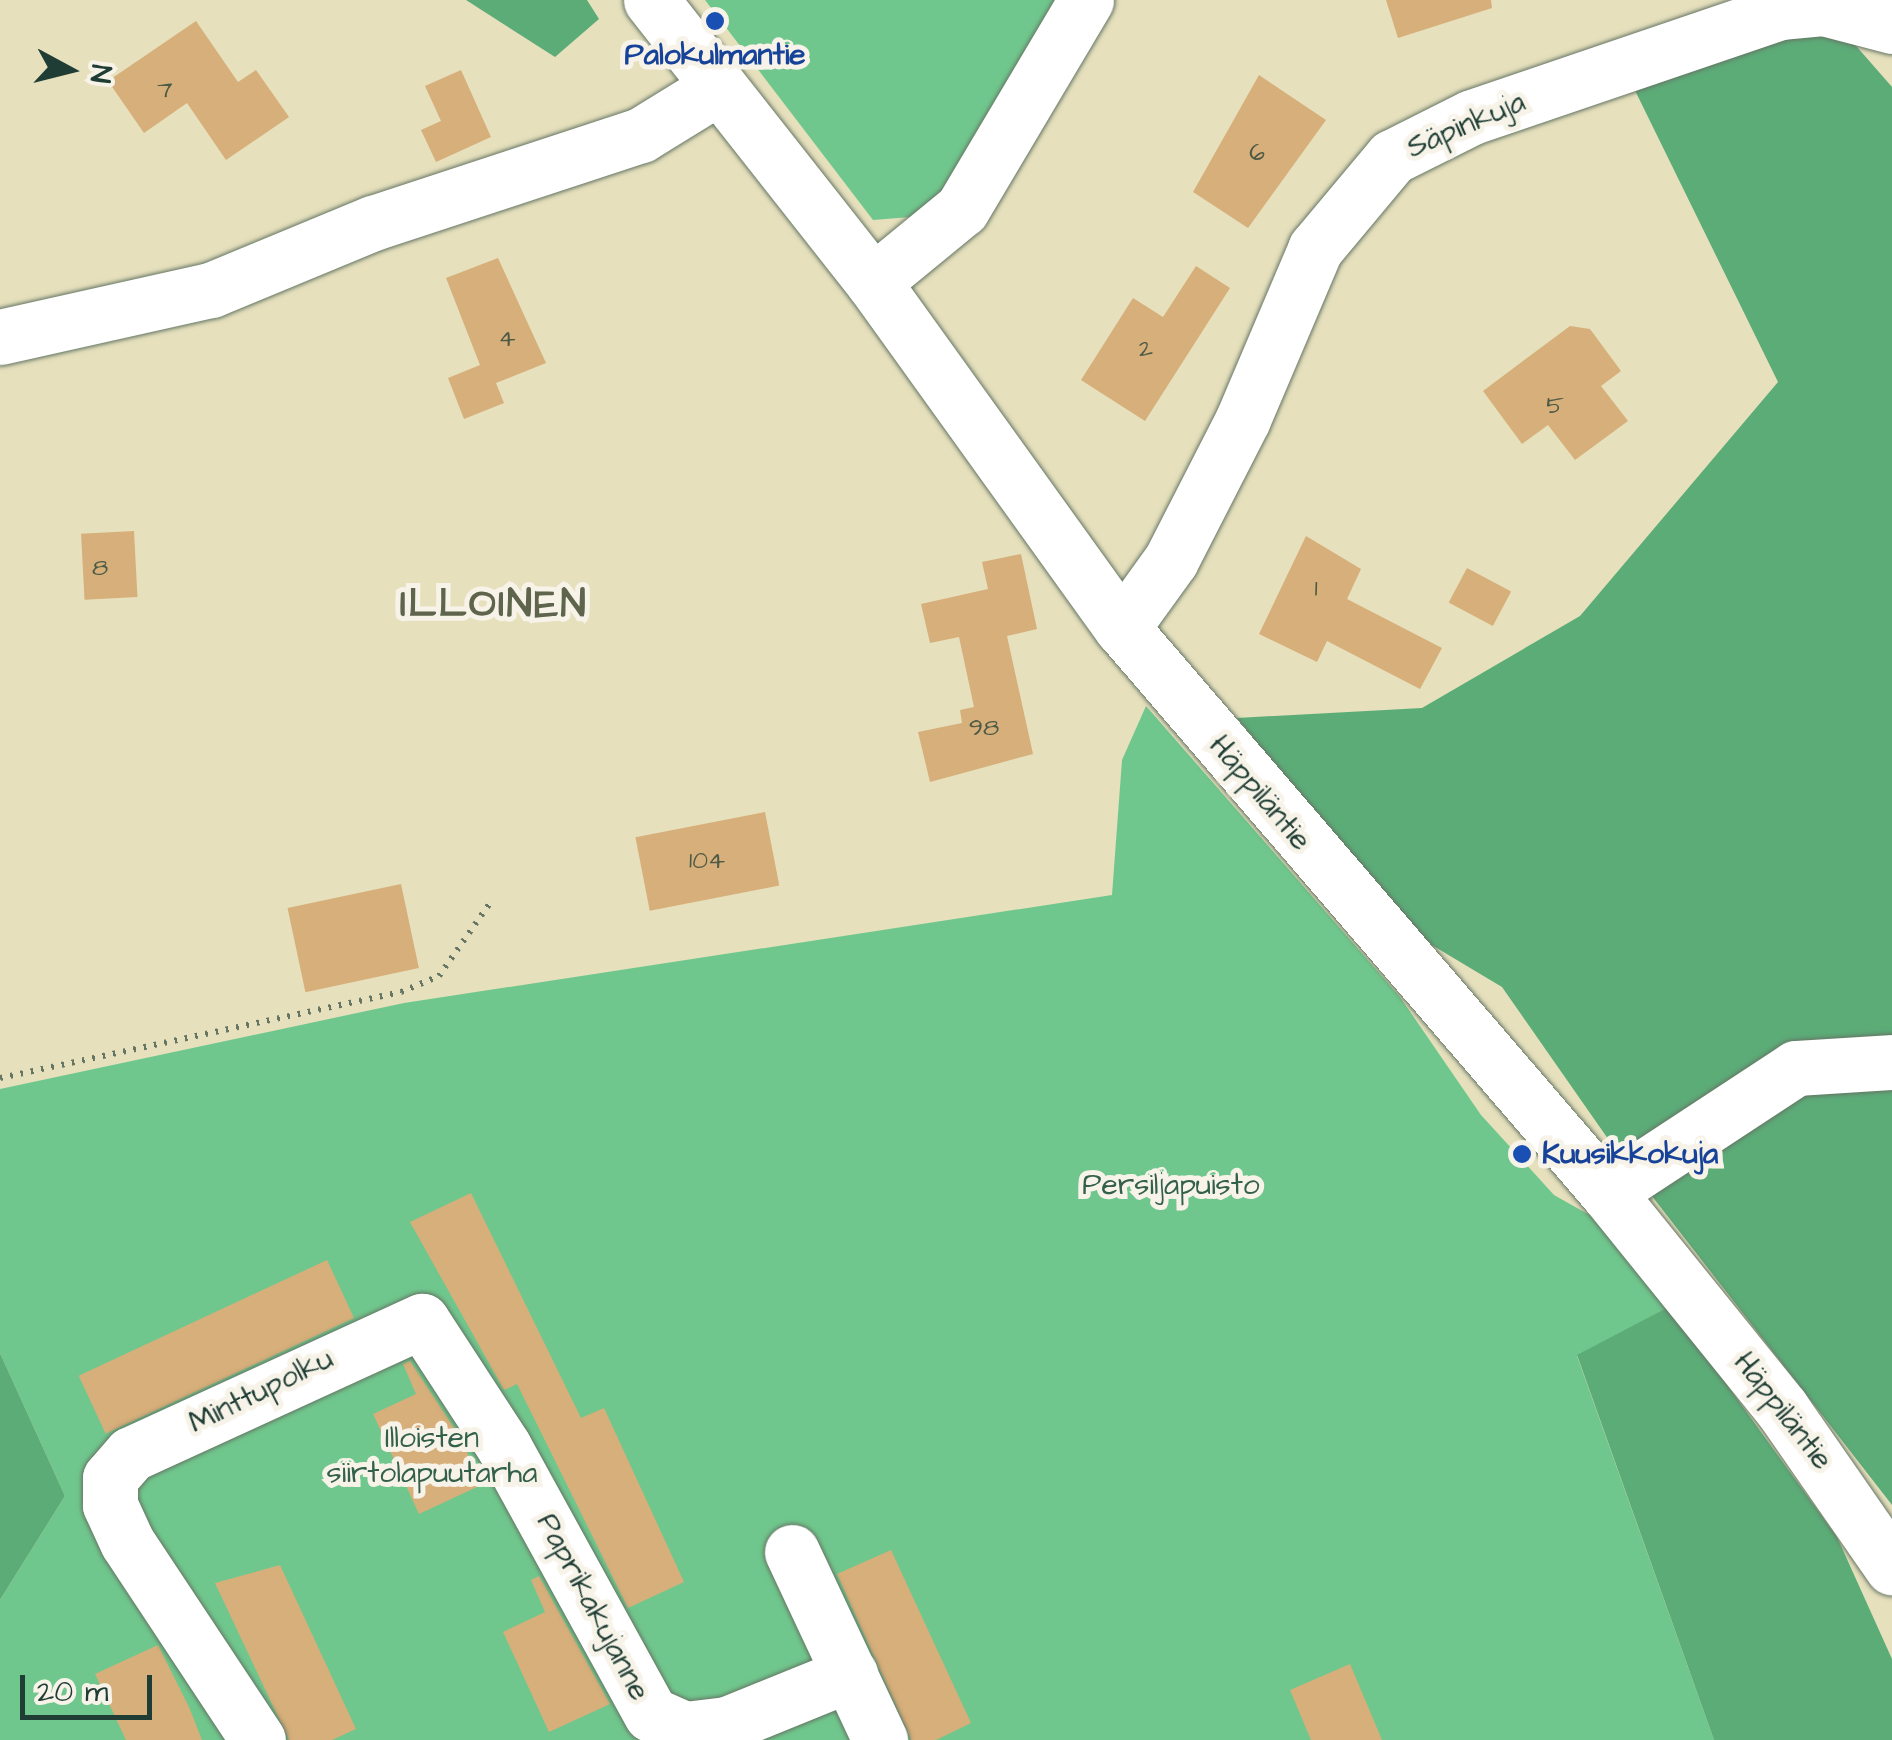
<!DOCTYPE html>
<html>
<head>
<meta charset="utf-8">
<style>
	body { margin:0 }
	#map { position:relative; width:1892px; height:1740px; overflow:hidden; background:#e6e0bd; font-family:"Architects Daughter",sans-serif }
	div>[style] { position:absolute }
	.green>* { inset:0; background:#70c78d }
	.forest>* { inset:0; background:#5cac78 }
	.building>* { inset:0; background:#d7af7a; transform-origin:0 0 }
	.path>* { height:6px; margin-top:-3px; transform-origin:0; background:repeating-linear-gradient(90deg,#657664 0 2.5px,transparent 0 10.5px) }
	.roads { filter:drop-shadow(0 0 2px #657664) drop-shadow(0 0 2px #657664) }
	.minor>* { height:55px; margin:-27.5px; padding:0 27.5px; transform-origin:27.5px; border-radius:27.5px; background:#fff }
	.dots>* { width:28px; height:28px; translate:-50% -50%; box-sizing:border-box; border:5px solid #f7f3e8; border-radius:50% }
	span { translate:-50% -50%; white-space:nowrap; text-align:center; line-height:1.15; -webkit-text-stroke:10px #f7f3e8; paint-order:stroke }
	.number-label { font-size:25px; color:#4d5a46 }
	.number-label span { -webkit-text-stroke-width:0 }
	.transit-label { font-size:30px; color:#164399; font-weight:700 }
	.left { translate:0 -50%; text-align:left }
	.street-label { font-size:30px; color:#1f3d34 }
	.park-label { font-size:30px; color:#33604a }
	.district-label { font-size:40px; color:#5f654c; font-weight:700; letter-spacing:2.5px }
	.north { position:absolute; left:20px; top:20px; width:100px; height:100px; -webkit-text-stroke:8px #f7f3e8; paint-order:stroke; rotate:97deg; font-size:28px; font-weight:700; line-height:40px; text-align:center; color:#1f3d34 }
	.north::after { content:''; display:block; margin:auto; width:35px; height:45px; background:#1f3d34; clip-path:polygon(50% 0,100% 100%,50% 72%,0 100%) }
	.scale { position:absolute; left:20px; top:1675px; width:132px; height:45px; box-sizing:border-box; border:5px solid #1f3d34; border-top:0; padding-left:12px; font-size:30px; line-height:35px; white-space:nowrap; color:#1f3d34; -webkit-text-stroke:8px #f7f3e8; paint-order:stroke }
</style>
</head>
<body>
<div id="map">
	<div class="green">
		<i style="clip-path:polygon(705px 0,1071px 0,936px 215px,873px 220px)"></i>
		<i style="clip-path:polygon(1146px 706px,1400px 997px,1481px 1115px,1554px 1195px,1593px 1217px,1670px 1306px,1577px 1356px,1714px 1740px,0 1740px,0 1600px,65px 1496px,0 1353px,0 1089px,404px 1003px,1112px 895px,1122px 760px)"></i>
	</div>
	<div class="forest">
		<i style="clip-path:polygon(466px 0,587px 0,599px 19px,555px 57px)"></i>
		<i style="clip-path:polygon(1823px 8px,1892px 87px,1892px 1505px,1613px 1146px,1502px 987px,1410px 932px,1237px 718px,1422px 708px,1580px 616px,1778px 382px,1623px 66px)"></i>
		<i style="clip-path:polygon(1670px 1306px,1837px 1537px,1892px 1659px,1892px 1740px,1714px 1740px,1577px 1355px)"></i>
		<i style="clip-path:polygon(0 1353px,65px 1496px,0 1600px)"></i>
	</div>
	<div class="building">
		<i style="clip-path:polygon(1386px 0,1491px 0,1492px 8px,1398px 38px)"></i>
		<i style="clip-path:polygon(196px 21px,238px 82px,256px 70px,289px 117px,226px 160px,187px 103px,144px 133px,108px 81px)"></i>
		<i style="clip-path:polygon(461px 70px,491px 137px,436px 162px,421px 130px,441px 121px,425px 86px)"></i>
		<i style="clip-path:polygon(1259px 75px,1326px 120px,1248px 228px,1193px 192px)"></i>
		<i style="clip-path:polygon(498px 258px,546px 363px,496px 383px,504px 403px,464px 419px,448px 378px,480px 365px,446px 278px)"></i>
		<i style="clip-path:polygon(1196px 266px,1230px 288px,1145px 421px,1081px 380px,1133px 298px,1163px 317px)"></i>
		<i style="clip-path:polygon(1570px 326px,1590px 329px,1621px 371px,1601px 386px,1628px 421px,1575px 460px,1548px 425px,1522px 444px,1483px 391px)"></i>
		<i style="left:134px;top:531px;width:66px;height:53px;rotate:87deg"></i>
		<i style="clip-path:polygon(1306px 536px,1361px 569px,1347px 599px,1442px 648px,1420px 689px,1327px 641px,1317px 662px,1259px 634px)"></i>
		<i style="clip-path:polygon(1021px 554px,1037px 629px,1007px 636px,1033px 754px,930px 782px,918px 732px,962px 723px,960px 710px,974px 707px,959px 637px,930px 643px,921px 604px,988px 589px,982px 562px)"></i>
		<i style="left:1467px;top:568px;width:50px;height:39px;rotate:28deg"></i>
		<i style="left:765px;top:812px;width:75px;height:132px;rotate:79deg"></i>
		<i style="left:401px;top:884px;width:86px;height:116px;rotate:78deg"></i>
		<i style="clip-path:polygon(471px 1193px,581px 1418px,604px 1408px,684px 1582px,628px 1608px,517px 1384px,504px 1390px,410px 1222px)"></i>
		<i style="left:327px;top:1260px;width:64px;height:274px;rotate:65deg"></i>
		<i style="clip-path:polygon(410px 1361px,464px 1443px,479px 1486px,419px 1514px,373px 1414px,416px 1394px,403px 1364px)"></i>
		<i style="clip-path:polygon(891px 1550px,971px 1723px,936px 1740px,911px 1740px,837px 1574px)"></i>
		<i style="clip-path:polygon(280px 1565px,356px 1729px,332px 1740px,289px 1740px,215px 1583px)"></i>
		<i style="clip-path:polygon(539px 1576px,610px 1704px,549px 1732px,503px 1632px,545px 1612px,531px 1580px)"></i>
		<i style="clip-path:polygon(158px 1645px,189px 1707px,202px 1740px,126px 1740px,95px 1674px)"></i>
		<i style="clip-path:polygon(1350px 1664px,1382px 1740px,1311px 1740px,1290px 1690px)"></i>
	</div>
	<div class="path">
		<i style="left:0;top:1078px;width:410px;rotate:-12.1deg"></i>
		<i style="left:401px;top:992px;width:41px;rotate:-22.8deg"></i>
		<i style="left:439px;top:976px;width:93px;rotate:-55.1deg"></i>
	</div>
	<div class="roads">
		<div class="minor">
			<i style="left:651px;top:0;width:359px;rotate:51.8deg"></i>
			<i style="left:873px;top:282px;width:426px;rotate:54.3deg"></i>
			<i style="left:1122px;top:628px;width:744px;rotate:49.31deg"></i>
			<i style="left:1607px;top:1192px;width:279px;rotate:51.1deg"></i>
			<i style="left:1782px;top:1409px;width:193px;rotate:55.2deg"></i>
			<i style="left:873px;top:282px;width:115px;rotate:-39.4deg"></i>
			<i style="left:962px;top:209px;width:243px;rotate:-59.3deg"></i>
			<i style="left:0;top:337px;width:216px;rotate:-12.6deg"></i>
			<i style="left:211px;top:290px;width:175px;rotate:-22.5deg"></i>
			<i style="left:373px;top:223px;width:282px;rotate:-18.2deg"></i>
			<i style="left:641px;top:135px;width:89px;rotate:-31.7deg"></i>
			<i style="left:1122px;top:628px;width:84px;rotate:-54.2deg"></i>
			<i style="left:1171px;top:560px;width:158px;rotate:-62.9deg"></i>
			<i style="left:1243px;top:419px;width:185px;rotate:-67deg"></i>
			<i style="left:1315px;top:249px;width:120px;rotate:-50.1deg"></i>
			<i style="left:1392px;top:157px;width:89px;rotate:-26.6deg"></i>
			<i style="left:1472px;top:117px;width:325px;rotate:-18.8deg"></i>
			<i style="left:1780px;top:12px;width:43px;rotate:-5.3deg"></i>
			<i style="left:1823px;top:8px;width:71px;rotate:14.6deg"></i>
			<i style="left:1607px;top:1192px;width:226px;rotate:-33.3deg"></i>
			<i style="left:1796px;top:1068px;width:96px;rotate:-3.6deg"></i>
			<i style="left:792px;top:1552px;width:208px;rotate:64.9deg"></i>
			<i style="left:258px;top:1740px;width:237px;rotate:-123.5deg"></i>
			<i style="left:127px;top:1542px;width:41px;rotate:-114.7deg"></i>
			<i style="left:110px;top:1505px;width:27px;rotate:-90deg"></i>
			<i style="left:110px;top:1478px;width:32px;rotate:-49deg"></i>
			<i style="left:131px;top:1454px;width:320px;rotate:-24.6deg"></i>
			<i style="left:422px;top:1321px;width:150px;rotate:56.9deg"></i>
			<i style="left:504px;top:1447px;width:305px;rotate:61.2deg"></i>
			<i style="left:651px;top:1714px;width:37px;rotate:24deg"></i>
			<i style="left:685px;top:1729px;width:42px;rotate:-6.8deg"></i>
			<i style="left:727px;top:1724px;width:133px;rotate:-22.1deg"></i>
		</div>
	</div>
	<div class="dots">
		<i style="left:715px;top:21px;background:#1a4fb4"></i>
		<i style="left:1522px;top:1154px;background:#1a4fb4"></i>
	</div>
	<div class="number-label">
		<span style="left:165px;top:90px">7</span>
		<span style="left:1257px;top:153px">6</span>
		<span style="left:507px;top:339px">4</span>
		<span style="left:1146px;top:349px">2</span>
		<span style="left:1555px;top:406px">5</span>
		<span style="left:100px;top:568px">8</span>
		<span style="left:1316px;top:589px">1</span>
		<span style="left:984px;top:728px">98</span>
		<span style="left:707px;top:861px">104</span>
	</div>
	<div class="transit-label">
		<span style="left:715px;top:55px">Palokulmantie</span>
		<span class="left" style="left:1542px;top:1154px">Kuusikkokuja</span>
	</div>
	<div class="street-label">
		<span style="left:1466px;top:125px;rotate:-23deg">Säpinkuja</span>
		<span style="left:1260px;top:793px;rotate:50deg">Häppiläntie</span>
		<span style="left:261px;top:1391px;rotate:-26deg">Minttupolku</span>
		<span style="left:1783px;top:1411px;rotate:52deg">Häppiläntie</span>
		<span style="left:593px;top:1607px;rotate:62deg">Paprikakujanne</span>
	</div>
	<div class="park-label">
		<span style="left:1171px;top:1185px">Persiljapuisto</span>
		<span style="left:432px;top:1455px">Illoisten<br>siirtolapuutarha</span>
	</div>
	<div class="district-label">
		<span style="left:494px;top:605px">ILLOINEN</span>
	</div>
	<div class="north">N</div>
	<div class="scale">20 m</div>
</div>
</body>
</html>
